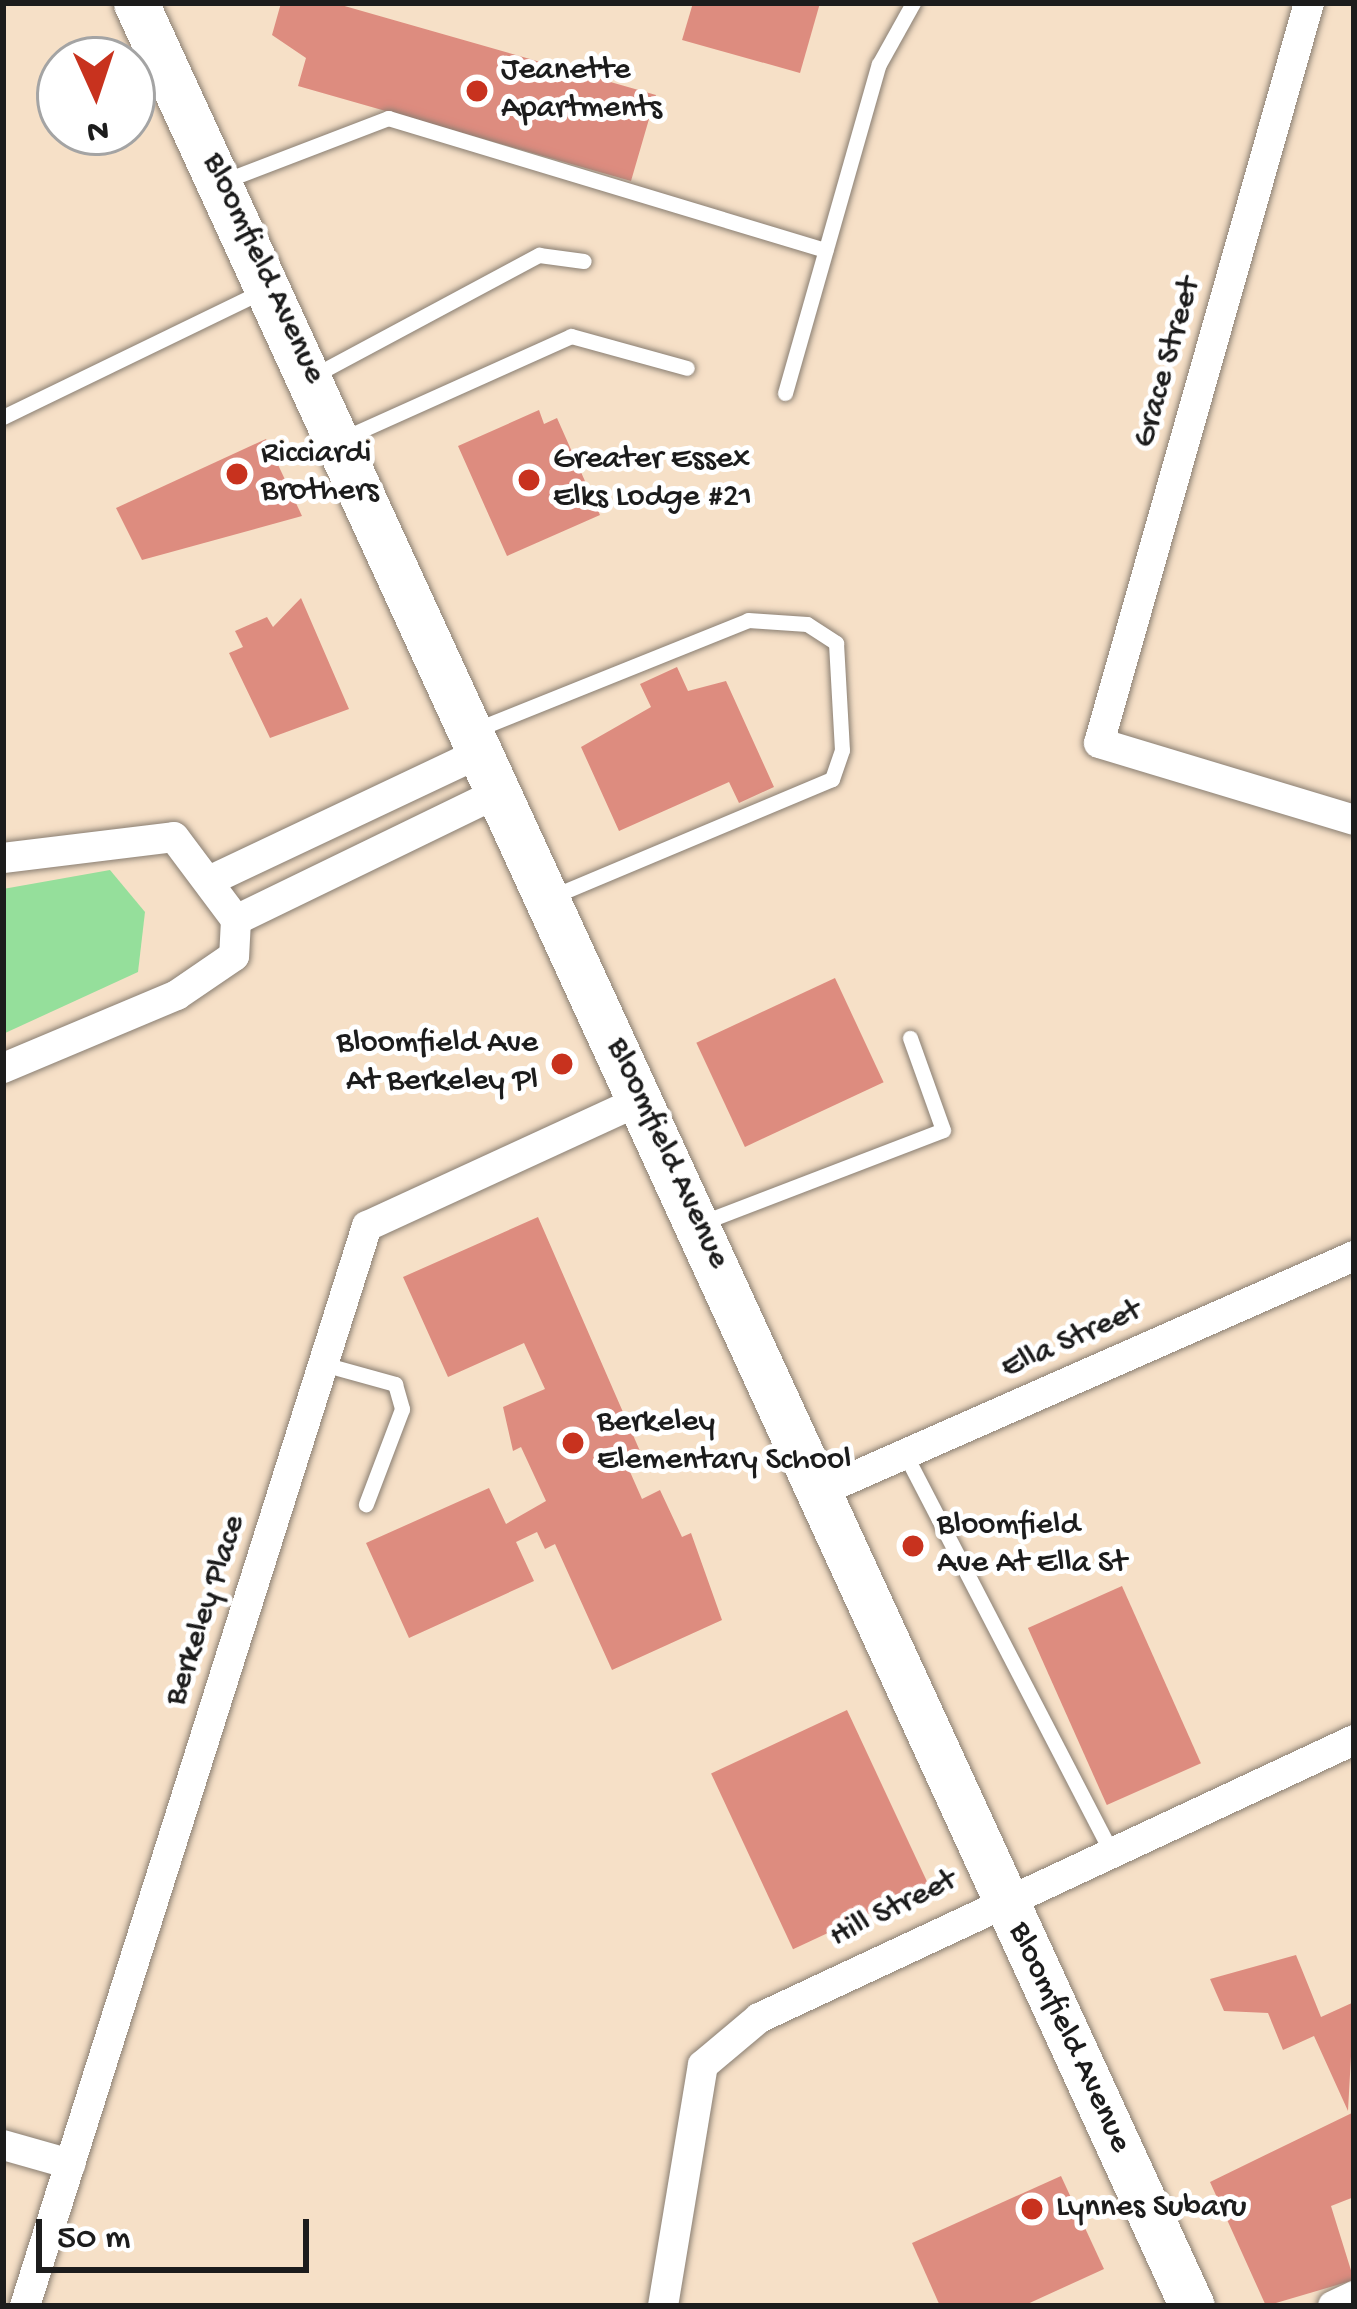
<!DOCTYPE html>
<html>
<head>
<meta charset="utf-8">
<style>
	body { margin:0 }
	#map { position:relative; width:1357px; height:2309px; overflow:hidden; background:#f6e0c7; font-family:"Gochi Hand",sans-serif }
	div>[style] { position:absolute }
	.green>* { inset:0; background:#95df9b }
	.building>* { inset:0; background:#dd8c7f; transform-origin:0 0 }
	.roads { filter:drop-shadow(0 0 3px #897e72) drop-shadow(0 0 3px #897e72) }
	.service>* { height:15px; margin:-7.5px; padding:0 7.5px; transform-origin:7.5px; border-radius:7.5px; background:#fff }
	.minor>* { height:30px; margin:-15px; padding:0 15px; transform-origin:15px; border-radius:15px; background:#fff }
	.primary>* { height:45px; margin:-22.5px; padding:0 22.5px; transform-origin:22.5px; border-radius:22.5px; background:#fff }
	.dots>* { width:33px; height:33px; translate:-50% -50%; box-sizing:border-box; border:6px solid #fff; border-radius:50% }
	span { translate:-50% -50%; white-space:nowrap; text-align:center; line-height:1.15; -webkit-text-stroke:10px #fff; paint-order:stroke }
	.poi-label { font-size:33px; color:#1c1c1c }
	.left { translate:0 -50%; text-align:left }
	.right { translate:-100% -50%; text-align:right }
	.street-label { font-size:33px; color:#1c1c1c }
	.frame { position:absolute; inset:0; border:6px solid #1c1c1c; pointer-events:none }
	.north { position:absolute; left:36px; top:36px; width:120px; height:120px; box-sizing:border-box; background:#fff; border:3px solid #a4a4a4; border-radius:50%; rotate:177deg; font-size:33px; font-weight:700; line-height:48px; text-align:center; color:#1c1c1c }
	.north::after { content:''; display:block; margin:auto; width:42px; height:54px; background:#c8321e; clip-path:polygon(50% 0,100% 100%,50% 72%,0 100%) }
	.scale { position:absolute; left:36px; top:2219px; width:273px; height:54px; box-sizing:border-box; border:6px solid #1c1c1c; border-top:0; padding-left:15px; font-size:36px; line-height:42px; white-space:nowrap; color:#1c1c1c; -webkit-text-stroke:9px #fff; paint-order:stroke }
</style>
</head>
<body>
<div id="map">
	<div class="green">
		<i style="clip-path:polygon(110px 870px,145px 912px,138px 972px,3px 1034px,3px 889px)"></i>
	</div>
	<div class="building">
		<i style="clip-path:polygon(281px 3px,334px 3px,656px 95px,631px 181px,298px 86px,306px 58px,272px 35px)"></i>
		<i style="clip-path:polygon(693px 3px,820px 3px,800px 73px,682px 40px)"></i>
		<i style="clip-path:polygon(539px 410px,544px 424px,557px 418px,600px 515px,507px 556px,458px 446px)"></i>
		<i style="clip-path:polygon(266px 439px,302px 516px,142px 560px,116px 508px)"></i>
		<i style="clip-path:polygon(301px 598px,349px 709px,270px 738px,229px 653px,243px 647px,235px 631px,267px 617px,273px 627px)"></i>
		<i style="clip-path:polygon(677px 667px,688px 691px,726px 681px,774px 787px,739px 803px,729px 782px,619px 831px,581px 747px,651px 707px,640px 684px)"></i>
		<i style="left:835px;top:978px;width:115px;height:153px;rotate:65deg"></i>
		<i style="clip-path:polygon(538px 1217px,643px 1458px,627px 1465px,642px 1499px,660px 1490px,682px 1537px,691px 1533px,722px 1620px,612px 1670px,555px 1544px,545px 1549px,537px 1532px,516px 1542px,534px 1581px,409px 1638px,366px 1543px,489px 1488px,506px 1524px,546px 1501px,521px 1447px,513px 1451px,503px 1407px,545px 1389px,524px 1343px,448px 1377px,403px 1277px)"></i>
		<i style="left:1122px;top:1586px;width:194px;height:103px;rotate:66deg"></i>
		<i style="left:847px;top:1710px;width:194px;height:150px;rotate:65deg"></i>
		<i style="clip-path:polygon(1296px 1955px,1321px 2017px,1354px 2002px,1348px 2111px,1314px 2036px,1283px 2050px,1268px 2013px,1224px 2011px,1210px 1979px)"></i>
		<i style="clip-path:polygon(1354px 2112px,1354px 2197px,1331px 2206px,1354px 2280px,1266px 2306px,1210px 2182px)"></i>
		<i style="clip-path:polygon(1061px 2176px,1104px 2269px,1023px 2306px,940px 2306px,912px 2243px)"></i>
	</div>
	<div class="roads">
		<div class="service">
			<i style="left:224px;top:181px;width:176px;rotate:-21deg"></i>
			<i style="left:388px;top:118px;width:457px;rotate:16.8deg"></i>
			<i style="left:311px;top:377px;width:259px;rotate:-28.2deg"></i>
			<i style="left:539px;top:255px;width:45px;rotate:7.6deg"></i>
			<i style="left:785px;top:393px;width:342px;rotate:-74.1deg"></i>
			<i style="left:879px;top:64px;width:70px;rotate:-60.9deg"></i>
			<i style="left:3px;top:417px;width:288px;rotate:-25.9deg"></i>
			<i style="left:342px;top:439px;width:251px;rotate:-24.2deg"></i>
			<i style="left:571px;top:336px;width:120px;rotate:15.4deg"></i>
			<i style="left:475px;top:730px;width:294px;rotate:-21.9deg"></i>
			<i style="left:748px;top:620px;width:59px;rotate:3.9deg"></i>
			<i style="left:807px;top:624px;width:35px;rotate:33deg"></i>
			<i style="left:836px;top:643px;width:107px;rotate:86.8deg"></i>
			<i style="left:842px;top:750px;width:31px;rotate:109deg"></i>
			<i style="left:832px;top:779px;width:303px;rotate:157.2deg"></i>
			<i style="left:701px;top:1223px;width:259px;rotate:-21deg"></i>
			<i style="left:943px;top:1130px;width:98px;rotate:-109.7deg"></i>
			<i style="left:323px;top:1364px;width:75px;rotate:15.5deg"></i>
			<i style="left:395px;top:1384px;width:26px;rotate:74deg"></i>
			<i style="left:402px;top:1409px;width:102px;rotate:110.8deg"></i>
			<i style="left:905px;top:1454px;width:445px;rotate:62.6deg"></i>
		</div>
		<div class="minor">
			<i style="left:1309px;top:3px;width:769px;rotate:105.84deg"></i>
			<i style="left:1099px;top:743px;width:266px;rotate:16.8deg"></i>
			<i style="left:3px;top:858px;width:172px;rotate:-7deg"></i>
			<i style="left:174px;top:837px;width:104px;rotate:53.2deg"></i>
			<i style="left:236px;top:920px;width:36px;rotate:93deg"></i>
			<i style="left:234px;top:956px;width:69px;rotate:145.6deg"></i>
			<i style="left:177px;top:995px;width:189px;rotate:157.2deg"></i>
			<i style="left:213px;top:879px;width:297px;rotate:-25.3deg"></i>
			<i style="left:236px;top:920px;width:293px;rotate:-25.9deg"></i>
			<i style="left:819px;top:1492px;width:585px;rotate:-23.8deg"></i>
			<i style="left:3px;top:2145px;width:70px;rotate:15.8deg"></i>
			<i style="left:25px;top:2306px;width:1133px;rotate:-72.43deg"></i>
			<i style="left:367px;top:1226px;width:302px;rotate:-24.7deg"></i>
			<i style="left:663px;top:2306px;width:244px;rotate:-80.6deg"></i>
			<i style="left:703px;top:2065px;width:73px;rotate:-40deg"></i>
			<i style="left:759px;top:2018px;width:657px;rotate:-25.04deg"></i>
			<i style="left:1333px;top:2306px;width:23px;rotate:-25deg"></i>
		</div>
		<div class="primary">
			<i style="left:136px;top:3px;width:2534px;rotate:65.37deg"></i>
		</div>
	</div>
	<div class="dots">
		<i style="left:477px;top:91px;background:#c8321e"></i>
		<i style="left:237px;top:474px;background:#c8321e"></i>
		<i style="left:529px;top:480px;background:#c8321e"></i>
		<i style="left:562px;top:1064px;background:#c8321e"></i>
		<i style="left:573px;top:1443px;background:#c8321e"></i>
		<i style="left:913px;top:1546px;background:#c8321e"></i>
		<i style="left:1032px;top:2209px;background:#c8321e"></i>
	</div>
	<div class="poi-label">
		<span class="left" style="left:501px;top:91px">Jeanette<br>Apartments</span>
		<span class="left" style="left:261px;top:474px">Ricciardi<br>Brothers</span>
		<span class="left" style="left:553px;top:480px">Greater Essex<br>Elks Lodge #21</span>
		<span class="right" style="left:538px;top:1064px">Bloomfield Ave<br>At Berkeley Pl</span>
		<span class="left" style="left:597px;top:1443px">Berkeley<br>Elementary School</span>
		<span class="left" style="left:937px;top:1546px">Bloomfield<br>Ave At Ella St</span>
		<span class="left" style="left:1056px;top:2209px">Lynnes Subaru</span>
	</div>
	<div class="street-label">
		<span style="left:262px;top:269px;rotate:65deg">Bloomfield Avenue</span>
		<span style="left:1169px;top:363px;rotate:-74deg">Grace Street</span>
		<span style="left:666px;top:1154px;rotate:65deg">Bloomfield Avenue</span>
		<span style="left:1072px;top:1341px;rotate:-24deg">Ella Street</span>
		<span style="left:207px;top:1611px;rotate:-72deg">Berkeley Place</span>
		<span style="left:894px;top:1910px;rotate:-26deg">Hill Street</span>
		<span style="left:1068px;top:2038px;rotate:65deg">Bloomfield Avenue</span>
	</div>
	<div class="frame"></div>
	<div class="north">N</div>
	<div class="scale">50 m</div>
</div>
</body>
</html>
